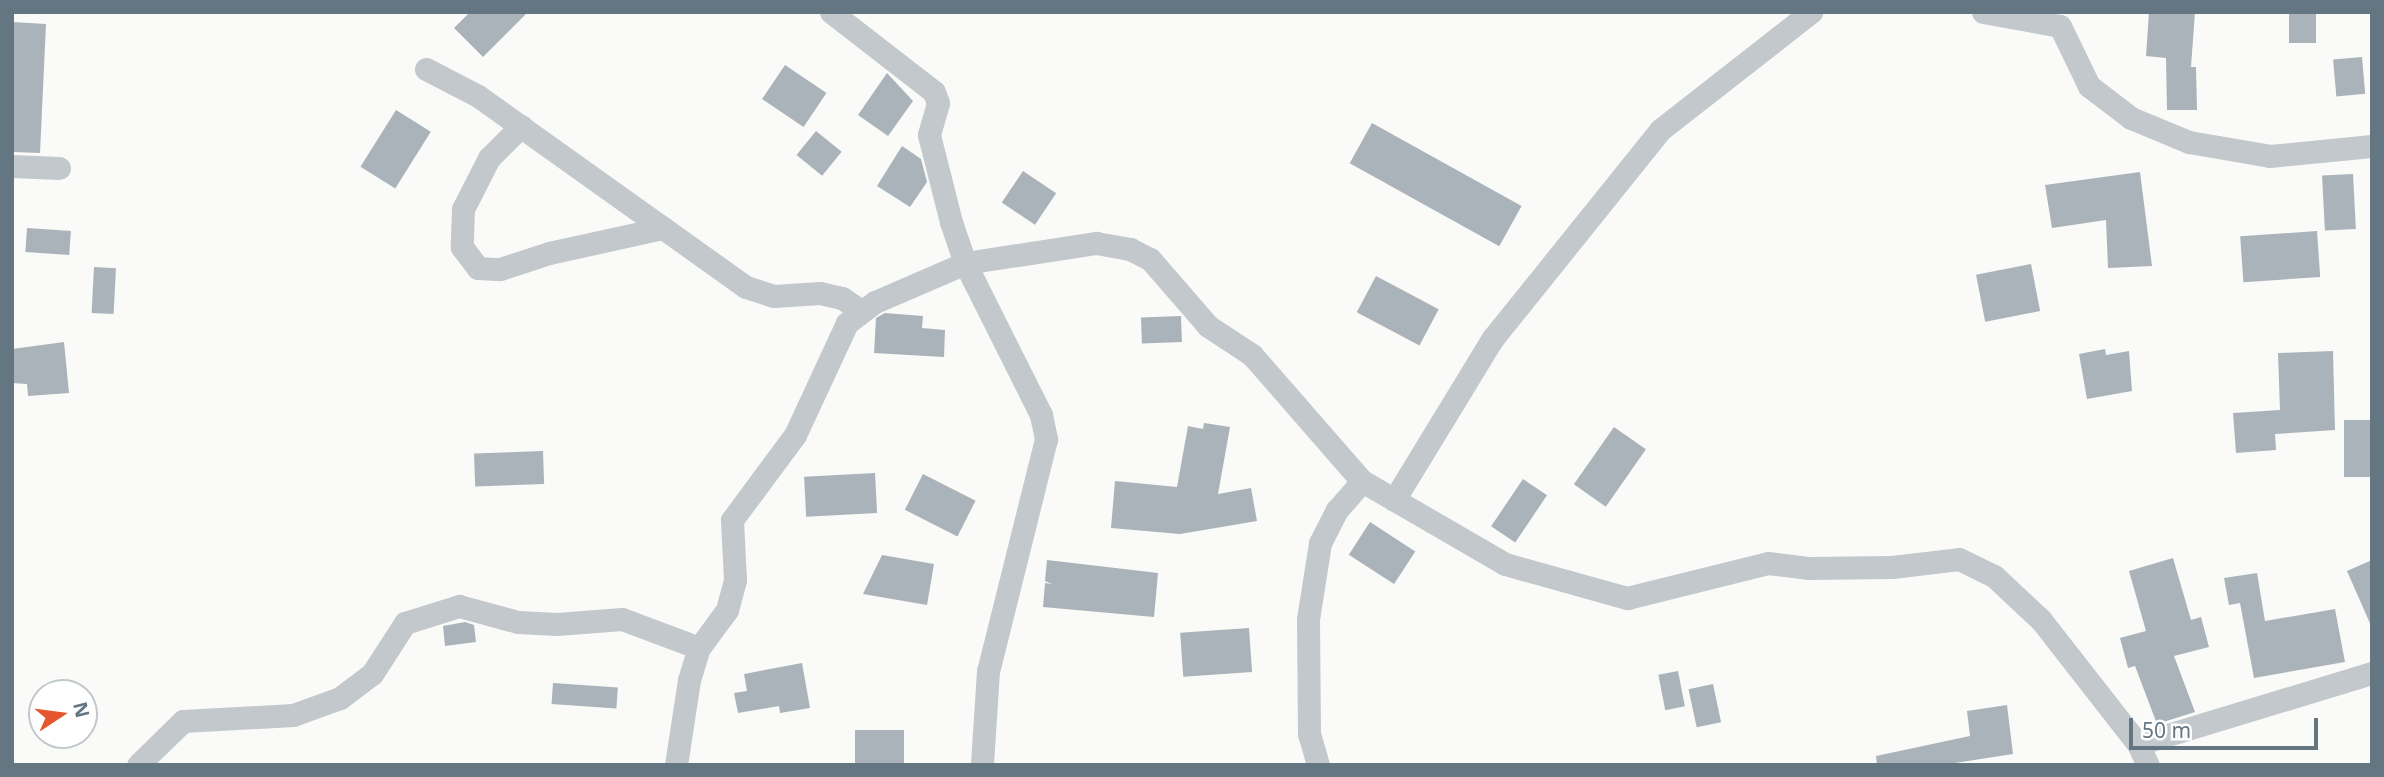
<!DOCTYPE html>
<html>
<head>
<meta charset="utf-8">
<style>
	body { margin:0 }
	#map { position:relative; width:2384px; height:777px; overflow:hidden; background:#fafaf8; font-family:"Noto Sans",sans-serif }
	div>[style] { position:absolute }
	.building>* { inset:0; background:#aab3b9; transform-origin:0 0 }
	.minor>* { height:23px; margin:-11.5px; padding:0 11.5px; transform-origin:11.5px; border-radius:11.5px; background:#c3c8cc }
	span { translate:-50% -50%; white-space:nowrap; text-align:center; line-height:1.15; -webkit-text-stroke:7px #fff; paint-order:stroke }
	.frame { position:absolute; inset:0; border:14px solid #657683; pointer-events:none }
	.north { position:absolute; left:28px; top:679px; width:70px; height:70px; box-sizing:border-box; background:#fff; border:2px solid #c1c8cd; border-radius:50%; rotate:77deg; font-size:19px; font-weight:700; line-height:28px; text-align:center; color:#657683 }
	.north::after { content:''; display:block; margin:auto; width:24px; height:32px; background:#e4572e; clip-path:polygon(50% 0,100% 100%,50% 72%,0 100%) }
	.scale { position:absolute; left:2129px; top:718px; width:189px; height:32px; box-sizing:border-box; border:4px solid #657683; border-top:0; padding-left:9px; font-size:21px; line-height:24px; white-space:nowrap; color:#657683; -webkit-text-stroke:5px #fff; paint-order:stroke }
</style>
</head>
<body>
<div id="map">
	<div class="building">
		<i style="clip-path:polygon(470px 12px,528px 12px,483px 57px,454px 28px)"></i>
		<i style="clip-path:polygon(2149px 12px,2195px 12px,2191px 67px,2196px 67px,2197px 110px,2167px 110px,2166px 58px,2146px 56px)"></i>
		<i style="left:2289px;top:12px;width:27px;height:31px"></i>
		<i style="clip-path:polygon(12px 22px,46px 24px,40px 153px,13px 152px)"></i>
		<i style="left:2362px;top:57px;width:37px;height:29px;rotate:85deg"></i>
		<i style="left:785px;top:65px;width:50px;height:41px;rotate:34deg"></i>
		<i style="clip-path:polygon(887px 73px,913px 101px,888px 136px,858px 115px)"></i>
		<i style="left:396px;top:110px;width:41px;height:67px;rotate:32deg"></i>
		<i style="left:1372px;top:123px;width:171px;height:46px;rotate:29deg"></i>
		<i style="left:816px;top:131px;width:33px;height:31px;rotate:39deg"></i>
		<i style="clip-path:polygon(902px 146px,921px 159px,927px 182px,910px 207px,877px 186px)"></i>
		<i style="left:1023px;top:171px;width:40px;height:38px;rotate:34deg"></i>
		<i style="clip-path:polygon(2140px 172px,2152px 266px,2108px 268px,2106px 220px,2052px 228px,2045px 185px)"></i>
		<i style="left:2353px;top:174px;width:55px;height:31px;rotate:87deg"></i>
		<i style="left:27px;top:228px;width:44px;height:24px;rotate:4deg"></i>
		<i style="left:2317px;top:231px;width:46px;height:77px;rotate:86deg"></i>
		<i style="left:2031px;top:264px;width:48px;height:56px;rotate:79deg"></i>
		<i style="left:94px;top:267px;width:22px;height:46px;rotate:3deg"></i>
		<i style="left:1376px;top:276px;width:71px;height:41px;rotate:28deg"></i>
		<i style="clip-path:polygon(885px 313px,923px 316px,922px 328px,945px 330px,944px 357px,874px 353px,876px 318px)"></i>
		<i style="left:1181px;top:316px;width:26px;height:40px;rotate:88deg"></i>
		<i style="clip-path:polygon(64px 342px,69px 393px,28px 396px,27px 384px,12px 383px,12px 349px)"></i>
		<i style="clip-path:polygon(2105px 349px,2106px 355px,2129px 351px,2132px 391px,2087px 399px,2079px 354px)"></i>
		<i style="clip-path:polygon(2333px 351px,2335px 430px,2275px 434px,2276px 450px,2236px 453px,2233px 413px,2280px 410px,2278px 353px)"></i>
		<i style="left:2372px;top:420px;width:57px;height:28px;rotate:90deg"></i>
		<i style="clip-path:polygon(1204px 423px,1230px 427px,1218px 494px,1251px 488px,1257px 521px,1180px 534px,1111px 528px,1115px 481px,1177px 487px,1188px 426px,1203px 429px)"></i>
		<i style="left:1614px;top:427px;width:39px;height:70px;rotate:35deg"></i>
		<i style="left:543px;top:451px;width:33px;height:69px;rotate:88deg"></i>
		<i style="left:875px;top:473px;width:40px;height:71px;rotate:87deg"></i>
		<i style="left:923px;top:474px;width:59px;height:40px;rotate:27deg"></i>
		<i style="left:1523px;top:479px;width:29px;height:57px;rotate:34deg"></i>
		<i style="left:1370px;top:522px;width:54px;height:39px;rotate:33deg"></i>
		<i style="clip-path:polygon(882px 555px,934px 564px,927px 605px,863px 594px)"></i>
		<i style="clip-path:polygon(2173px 558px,2191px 620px,2201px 617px,2209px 647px,2174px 656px,2195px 712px,2157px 724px,2135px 666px,2128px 668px,2120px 638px,2146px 631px,2129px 571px)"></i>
		<i style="clip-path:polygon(1047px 560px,1158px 573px,1154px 617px,1043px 607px,1045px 583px,1052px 584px,1045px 581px)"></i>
		<i style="clip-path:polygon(2372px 560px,2372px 628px,2347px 571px)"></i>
		<i style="clip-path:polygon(2257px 573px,2265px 621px,2335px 609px,2345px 662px,2254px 678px,2240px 603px,2229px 605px,2224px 578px)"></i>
		<i style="clip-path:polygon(465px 622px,474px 625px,476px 642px,445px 646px,443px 626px)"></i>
		<i style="left:1249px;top:628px;width:44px;height:69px;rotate:86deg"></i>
		<i style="clip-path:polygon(802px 663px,810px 708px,780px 713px,779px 706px,738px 713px,734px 693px,747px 691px,744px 674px)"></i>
		<i style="left:1678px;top:671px;width:36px;height:20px;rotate:79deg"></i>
		<i style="left:553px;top:683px;width:65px;height:21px;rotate:4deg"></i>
		<i style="left:1713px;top:684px;width:39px;height:25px;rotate:78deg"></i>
		<i style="clip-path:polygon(2007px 705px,2013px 754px,1942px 765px,1877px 765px,1876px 756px,1970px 736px,1967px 711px)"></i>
		<i style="left:855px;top:730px;width:49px;height:35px"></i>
	</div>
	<div class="minor">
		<i style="left:831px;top:12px;width:130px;rotate:37.8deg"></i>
		<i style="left:934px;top:92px;width:12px;rotate:70deg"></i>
		<i style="left:938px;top:103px;width:33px;rotate:106deg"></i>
		<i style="left:929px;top:135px;width:90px;rotate:75.8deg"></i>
		<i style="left:951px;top:222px;width:43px;rotate:71.1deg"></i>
		<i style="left:965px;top:263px;width:170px;rotate:63.4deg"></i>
		<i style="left:1041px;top:415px;width:25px;rotate:78deg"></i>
		<i style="left:1046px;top:439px;width:239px;rotate:104deg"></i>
		<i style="left:988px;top:671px;width:94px;rotate:93.7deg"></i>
		<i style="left:1983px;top:12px;width:78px;rotate:10.3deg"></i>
		<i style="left:2060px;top:26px;width:67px;rotate:64.2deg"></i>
		<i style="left:2089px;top:86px;width:53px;rotate:37.3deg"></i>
		<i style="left:2131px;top:118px;width:63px;rotate:22.5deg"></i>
		<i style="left:2189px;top:142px;width:82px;rotate:9.8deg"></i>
		<i style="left:2270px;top:156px;width:102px;rotate:-5.6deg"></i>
		<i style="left:426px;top:69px;width:59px;rotate:27.4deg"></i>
		<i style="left:478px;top:96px;width:329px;rotate:35.5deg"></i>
		<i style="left:746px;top:287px;width:29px;rotate:18deg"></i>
		<i style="left:774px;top:296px;width:46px;rotate:-3.7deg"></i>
		<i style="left:820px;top:293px;width:23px;rotate:13deg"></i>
		<i style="left:842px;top:298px;width:22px;rotate:34deg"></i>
		<i style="left:521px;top:126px;width:45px;rotate:135deg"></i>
		<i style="left:489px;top:158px;width:57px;rotate:117deg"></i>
		<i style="left:463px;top:209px;width:38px;rotate:92deg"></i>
		<i style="left:462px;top:247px;width:26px;rotate:53deg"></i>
		<i style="left:478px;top:268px;width:22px;rotate:3deg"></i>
		<i style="left:500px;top:269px;width:52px;rotate:-18.1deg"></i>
		<i style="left:549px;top:253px;width:117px;rotate:-12.4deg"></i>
		<i style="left:12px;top:166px;width:47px;rotate:2.4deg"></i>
		<i style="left:1394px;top:500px;width:190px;rotate:-58.6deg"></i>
		<i style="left:1493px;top:338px;width:267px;rotate:-51.2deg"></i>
		<i style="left:1660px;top:130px;width:192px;rotate:-38deg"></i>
		<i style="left:2138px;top:744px;width:245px;rotate:-16.9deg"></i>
		<i style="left:138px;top:765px;width:63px;rotate:-44.4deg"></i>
		<i style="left:183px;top:721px;width:110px;rotate:-3.1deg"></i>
		<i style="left:293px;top:715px;width:50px;rotate:-19.9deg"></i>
		<i style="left:340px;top:698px;width:40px;rotate:-37deg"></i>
		<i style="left:372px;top:674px;width:61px;rotate:-57.1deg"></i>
		<i style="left:405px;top:623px;width:57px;rotate:-17.5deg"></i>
		<i style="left:459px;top:606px;width:61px;rotate:15.2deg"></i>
		<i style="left:518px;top:622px;width:39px;rotate:3deg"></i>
		<i style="left:557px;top:624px;width:65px;rotate:-4.4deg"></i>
		<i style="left:622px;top:619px;width:82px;rotate:20.6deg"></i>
		<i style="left:676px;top:765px;width:86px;rotate:-81.3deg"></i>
		<i style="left:689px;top:680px;width:34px;rotate:-73deg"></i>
		<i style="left:699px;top:648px;width:47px;rotate:-53.6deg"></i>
		<i style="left:727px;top:610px;width:31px;rotate:-75deg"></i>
		<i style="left:735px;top:580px;width:60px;rotate:-92.9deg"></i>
		<i style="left:732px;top:520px;width:106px;rotate:-53.5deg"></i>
		<i style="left:795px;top:435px;width:123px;rotate:-65.1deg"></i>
		<i style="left:847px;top:323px;width:35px;rotate:-37deg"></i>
		<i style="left:875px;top:302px;width:98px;rotate:-23.4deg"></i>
		<i style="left:965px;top:263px;width:133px;rotate:-8.7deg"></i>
		<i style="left:1096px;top:243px;width:35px;rotate:10deg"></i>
		<i style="left:1130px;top:249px;width:22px;rotate:27deg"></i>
		<i style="left:1150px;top:259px;width:89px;rotate:49.1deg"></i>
		<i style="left:1208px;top:326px;width:53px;rotate:33.4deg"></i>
		<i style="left:1252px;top:355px;width:167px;rotate:48.9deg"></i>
		<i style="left:1362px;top:481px;width:165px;rotate:30.1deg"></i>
		<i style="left:1505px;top:564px;width:127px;rotate:15.6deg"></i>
		<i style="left:1627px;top:598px;width:145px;rotate:-13.9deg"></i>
		<i style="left:1768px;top:563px;width:40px;rotate:7.1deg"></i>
		<i style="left:1808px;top:568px;width:84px;rotate:-0.7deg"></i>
		<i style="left:1892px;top:567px;width:67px;rotate:-6.8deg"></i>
		<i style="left:1959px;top:559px;width:39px;rotate:26deg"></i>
		<i style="left:1994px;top:576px;width:64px;rotate:43.1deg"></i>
		<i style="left:2041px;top:620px;width:157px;rotate:52deg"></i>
		<i style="left:2138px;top:744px;width:23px;rotate:65deg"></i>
		<i style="left:1318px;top:765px;width:32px;rotate:-106deg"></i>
		<i style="left:1309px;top:734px;width:115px;rotate:-90.5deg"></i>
		<i style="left:1308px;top:619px;width:77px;rotate:-81deg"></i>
		<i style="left:1320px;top:543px;width:37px;rotate:-63deg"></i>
		<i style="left:1337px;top:510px;width:38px;rotate:-49deg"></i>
	</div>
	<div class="frame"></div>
	<div class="north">N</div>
	<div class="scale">50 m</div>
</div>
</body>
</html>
